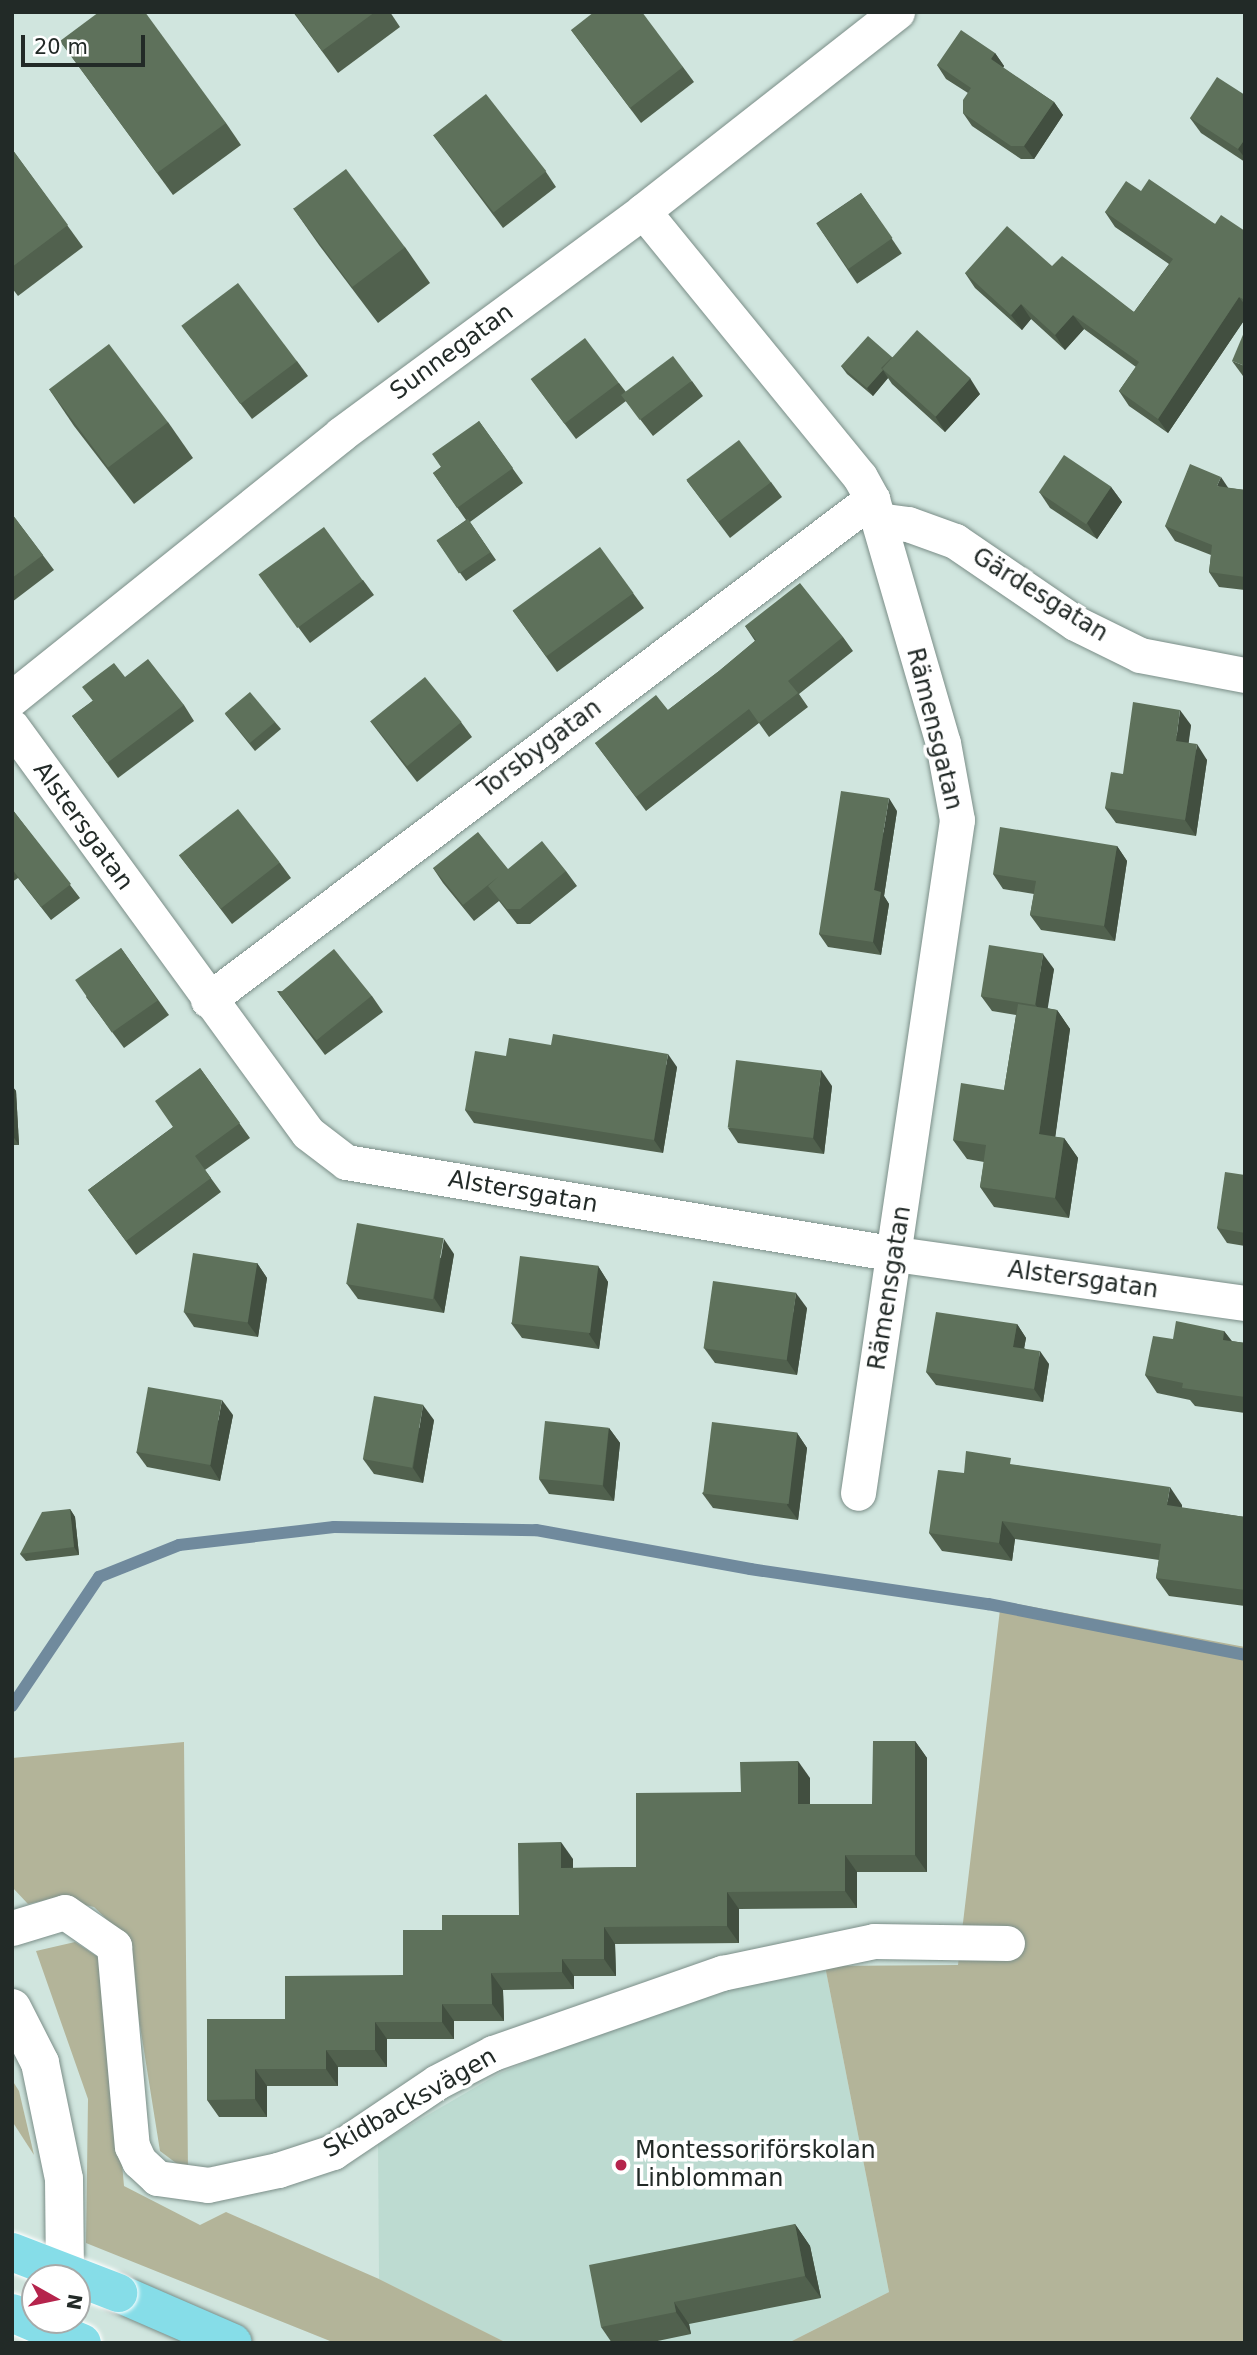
<!DOCTYPE html>
<html>
<head>
<meta charset="utf-8">
<style>
	body { margin:0 }
	#map { position:relative; width:1257px; height:2355px; overflow:hidden; background:#d0e5de; font-family:"DejaVu Sans",sans-serif }
	div>[style] { position:absolute }
	.built>* { inset:0; background:#bddbd1 }
	.green>* { inset:0; background:#b3b499 }
	.stream>* { height:12px; margin:-6px; padding:0 6px; transform-origin:6px; border-radius:6px; background:#708a9d }
	.roads { filter:drop-shadow(0 0 2px #7b8e88) drop-shadow(0 0 2px #7b8e88) }
	.minor>* { height:35px; margin:-17.5px; padding:0 17.5px; transform-origin:17.5px; border-radius:17.5px; background:#fff }
	.tertiary>* { height:38px; margin:-19px; padding:0 19px; transform-origin:19px; border-radius:19px; background:#fff }
	.primary>* { height:38px; margin:-19px; padding:0 19px; transform-origin:19px; border-radius:19px; background:#86dde8 }
	.bridges { filter:drop-shadow(0 0 2px #fff) drop-shadow(0 0 2px #fff) }
	.primary-bridge>* { height:38px; margin:-19px; padding:0 19px; transform-origin:19px; border-radius:19px; background:#86dde8 }
	.wall>* { inset:0; background:#51614e; transform-origin:0 0 }
	.shaded-wall>* { inset:0; background:#424f40 }
	.building>* { inset:0; background:#5e715b; transform-origin:0 0 }
	.dots>* { width:19px; height:19px; translate:-50% -50%; box-sizing:border-box; border:4px solid #fff; border-radius:50% }
	span { translate:-50% -50%; white-space:nowrap; text-align:center; line-height:1.15; -webkit-text-stroke:7px #fff; paint-order:stroke }
	.street-label { font-size:24px; color:#222a27 }
	.poi-label { font-size:24px; color:#222a27 }
	.left { translate:0 -50%; text-align:left }
	.frame { position:absolute; inset:0; border:14px solid #222a27; pointer-events:none }
	.north { position:absolute; left:21px; top:2264px; width:70px; height:70px; box-sizing:border-box; background:#fff; border:2px solid #a7aaa9; border-radius:50%; rotate:99deg; font-size:19px; font-weight:700; line-height:28px; text-align:center; color:#222a27 }
	.north::after { content:''; display:block; margin:auto; width:24px; height:32px; background:#b5244c; clip-path:polygon(50% 0,100% 100%,50% 72%,0 100%) }
	.scale { position:absolute; left:21px; top:35px; width:124px; height:32px; box-sizing:border-box; border:4px solid #222a27; border-top:0; padding-left:9px; font-size:21px; line-height:24px; white-space:nowrap; color:#222a27; -webkit-text-stroke:5px #fff; paint-order:stroke }
</style>
</head>
<body>
<div id="map">
	<div class="built">
		<i style="clip-path:polygon(825px 1966px,889px 2292px,788px 2343px,507px 2343px,379px 2279px,378px 2144px,500px 2073px,683px 1998px)"></i>
	</div>
	<div class="green">
		<i style="clip-path:polygon(1001px 1601px,1245px 1647px,1245px 2343px,788px 2343px,889px 2292px,825px 1966px,958px 1965px)"></i>
		<i style="clip-path:polygon(184px 1742px,188px 2172px,160px 2151px,126px 1938px,94px 1907px,54px 1898px,28px 1904px,12px 1887px,12px 1758px)"></i>
		<i style="clip-path:polygon(75px 1942px,104px 1961px,124px 2186px,200px 2225px,226px 2212px,379px 2279px,507px 2343px,335px 2343px,86px 2243px,88px 2099px,36px 1951px)"></i>
		<i style="clip-path:polygon(12px 2080px,19px 2091px,34px 2155px,12px 2121px)"></i>
	</div>
	<div class="stream">
		<i style="left:12px;top:1706px;width:156px;rotate:-56deg"></i>
		<i style="left:99px;top:1577px;width:86px;rotate:-21.8deg"></i>
		<i style="left:179px;top:1545px;width:156px;rotate:-6.6deg"></i>
		<i style="left:334px;top:1527px;width:202px;rotate:0.9deg"></i>
		<i style="left:536px;top:1530px;width:218px;rotate:10.3deg"></i>
		<i style="left:750px;top:1569px;width:241px;rotate:8.4deg"></i>
		<i style="left:988px;top:1604px;width:262px;rotate:11.2deg"></i>
	</div>
	<div class="roads">
		<div class="minor">
			<i style="left:643px;top:211px;width:343px;rotate:50.8deg"></i>
			<i style="left:860px;top:477px;width:25px;rotate:61deg"></i>
			<i style="left:872px;top:499px;width:254px;rotate:73.8deg"></i>
			<i style="left:943px;top:743px;width:78px;rotate:79.7deg"></i>
			<i style="left:957px;top:820px;width:680px;rotate:98.37deg"></i>
			<i style="left:878px;top:520px;width:30px;rotate:8deg"></i>
			<i style="left:908px;top:524px;width:50px;rotate:19.9deg"></i>
			<i style="left:955px;top:541px;width:145px;rotate:34.3deg"></i>
			<i style="left:1075px;top:623px;width:72px;rotate:26.2deg"></i>
			<i style="left:1140px;top:655px;width:107px;rotate:10.8deg"></i>
			<i style="left:12px;top:698px;width:422px;rotate:-38.7deg"></i>
			<i style="left:341px;top:434px;width:375px;rotate:-36.4deg"></i>
			<i style="left:643px;top:211px;width:323px;rotate:-38.1deg"></i>
			<i style="left:12px;top:727px;width:502px;rotate:53.91deg"></i>
			<i style="left:308px;top:1133px;width:48px;rotate:37.3deg"></i>
			<i style="left:346px;top:1162px;width:558px;rotate:9.5deg"></i>
			<i style="left:896px;top:1254px;width:352px;rotate:8deg"></i>
			<i style="left:208px;top:1000px;width:832px;rotate:-37.04deg"></i>
			<i style="left:12px;top:1928px;width:55px;rotate:-16.8deg"></i>
			<i style="left:65px;top:1912px;width:60px;rotate:34.8deg"></i>
			<i style="left:114px;top:1946px;width:201px;rotate:84.9deg"></i>
			<i style="left:132px;top:2146px;width:17px;rotate:65deg"></i>
			<i style="left:139px;top:2161px;width:25px;rotate:43deg"></i>
			<i style="left:157px;top:2178px;width:51px;rotate:7.8deg"></i>
			<i style="left:208px;top:2185px;width:72px;rotate:-12.1deg"></i>
			<i style="left:278px;top:2170px;width:58px;rotate:-18.1deg"></i>
			<i style="left:333px;top:2152px;width:125px;rotate:-33.9deg"></i>
			<i style="left:437px;top:2082px;width:63px;rotate:-27.4deg"></i>
			<i style="left:493px;top:2053px;width:243px;rotate:-19.3deg"></i>
			<i style="left:722px;top:1973px;width:155px;rotate:-11.9deg"></i>
			<i style="left:874px;top:1941px;width:133px;rotate:0.9deg"></i>
		</div>
		<div class="tertiary">
			<i style="left:12px;top:2008px;width:62px;rotate:63deg"></i>
			<i style="left:40px;top:2063px;width:118px;rotate:78.3deg"></i>
			<i style="left:64px;top:2179px;width:99px;rotate:89.4deg"></i>
		</div>
		<div class="primary">
			<i style="left:118px;top:2293px;width:125px;rotate:23.5deg"></i>
		</div>
	</div>
	<div class="bridges">
		<div class="primary-bridge">
			<i style="left:12px;top:2252px;width:114px;rotate:21.1deg"></i>
			<i style="left:12px;top:2313px;width:76px;rotate:23.2deg"></i>
		</div>
	</div>
	<div class="wall">
		<i style="clip-path:polygon(293px 12px,390px 12px,400px 27px,338px 73px)"></i>
		<i style="clip-path:polygon(571px 30px,683px 67px,694px 82px,641px 123px)"></i>
		<i style="clip-path:polygon(60px 41px,226px 123px,241px 145px,173px 195px)"></i>
		<i style="clip-path:polygon(995px 53px,1004px 66px,1003px 68px,1054px 102px,1063px 115px,1034px 159px,1021px 159px,972px 126px,963px 113px,968px 93px,946px 79px,937px 65px)"></i>
		<i style="clip-path:polygon(1245px 95px,1245px 162px,1201px 133px,1190px 118px)"></i>
		<i style="clip-path:polygon(433px 135px,546px 172px,556px 187px,503px 228px)"></i>
		<i style="clip-path:polygon(12px 149px,83px 247px,18px 296px,12px 288px)"></i>
		<i style="clip-path:polygon(1141px 191px,1215px 224px,1245px 231px,1245px 319px,1168px 433px,1129px 406px,1119px 391px,1136px 367px,1084px 329px,1065px 350px,1031px 319px,1022px 330px,975px 288px,965px 273px,1052px 266px,1134px 312px,1169px 264px,1115px 227px,1105px 212px)"></i>
		<i style="left:861px;top:193px;width:73px;height:54px;rotate:56deg"></i>
		<i style="clip-path:polygon(293px 208px,405px 247px,430px 283px,378px 323px,319px 245px)"></i>
		<i style="clip-path:polygon(182px 326px,297px 361px,308px 376px,252px 419px)"></i>
		<i style="clip-path:polygon(892px 357px,980px 394px,945px 432px,892px 384px,888px 378px,873px 396px,847px 374px,841px 366px)"></i>
		<i style="clip-path:polygon(1232px 361px,1245px 366px,1245px 377px,1243px 376px)"></i>
		<i style="clip-path:polygon(531px 379px,619px 383px,626px 392px,692px 381px,703px 396px,653px 436px,626px 401px,576px 439px)"></i>
		<i style="clip-path:polygon(49px 389px,168px 422px,193px 458px,134px 504px,74px 426px)"></i>
		<i style="clip-path:polygon(479px 421px,523px 483px,470px 522px,496px 560px,466px 581px,437px 541px,466px 520px,433px 473px,441px 467px)"></i>
		<i style="clip-path:polygon(687px 481px,771px 482px,782px 497px,730px 538px)"></i>
		<i style="clip-path:polygon(1111px 487px,1122px 502px,1097px 539px,1050px 508px,1040px 493px)"></i>
		<i style="clip-path:polygon(1228px 488px,1245px 490px,1245px 590px,1219px 587px,1209px 572px,1211px 555px,1175px 541px,1165px 526px)"></i>
		<i style="clip-path:polygon(12px 514px,54px 570px,12px 602px)"></i>
		<i style="clip-path:polygon(260px 576px,363px 580px,374px 595px,310px 643px)"></i>
		<i style="clip-path:polygon(633px 593px,644px 608px,557px 672px,513px 611px)"></i>
		<i style="clip-path:polygon(745px 626px,843px 637px,853px 651px,799px 694px,808px 707px,769px 737px,759px 723px,646px 811px,595px 743px,668px 710px,719px 671px,755px 641px)"></i>
		<i style="clip-path:polygon(125px 677px,184px 705px,194px 721px,118px 778px,72px 716px)"></i>
		<i style="clip-path:polygon(225px 714px,275px 722px,281px 729px,255px 751px)"></i>
		<i style="clip-path:polygon(370px 721px,461px 722px,472px 737px,417px 782px)"></i>
		<i style="clip-path:polygon(1191px 725px,1188px 743px,1207px 760px,1196px 836px,1116px 823px,1105px 808px,1123px 774px)"></i>
		<i style="clip-path:polygon(12px 809px,80px 898px,51px 920px,18px 878px,12px 882px)"></i>
		<i style="clip-path:polygon(897px 811px,884px 896px,889px 904px,881px 955px,828px 947px,819px 934px)"></i>
		<i style="clip-path:polygon(1117px 846px,1127px 861px,1115px 941px,1041px 930px,1030px 915px,1034px 894px,1003px 889px,993px 874px)"></i>
		<i style="clip-path:polygon(179px 855px,280px 863px,291px 878px,232px 924px)"></i>
		<i style="clip-path:polygon(433px 868px,566px 871px,577px 886px,530px 924px,517px 924px,499px 901px,474px 921px,443px 883px)"></i>
		<i style="clip-path:polygon(121px 948px,169px 1015px,124px 1048px,86px 997px)"></i>
		<i style="clip-path:polygon(1054px 969px,1047px 1008px,1057px 1010px,1070px 1029px,1055px 1137px,1064px 1138px,1078px 1158px,1069px 1218px,994px 1207px,980px 1187px,984px 1162px,967px 1159px,953px 1140px,1004px 1090px,1016px 1015px,992px 1011px,981px 996px)"></i>
		<i style="clip-path:polygon(277px 991px,372px 996px,383px 1012px,325px 1055px)"></i>
		<i style="clip-path:polygon(551px 1045px,677px 1067px,663px 1153px,474px 1123px,465px 1110px,506px 1056px)"></i>
		<i style="clip-path:polygon(200px 1068px,250px 1138px,205px 1170px,221px 1192px,136px 1255px,88px 1190px,173px 1127px)"></i>
		<i style="clip-path:polygon(12px 1086px,16px 1091px,19px 1145px,12px 1145px)"></i>
		<i style="clip-path:polygon(832px 1086px,824px 1154px,738px 1143px,728px 1128px)"></i>
		<i style="clip-path:polygon(1245px 1175px,1245px 1246px,1227px 1243px,1217px 1228px)"></i>
		<i style="clip-path:polygon(454px 1254px,444px 1313px,358px 1299px,347px 1284px)"></i>
		<i style="clip-path:polygon(257px 1263px,267px 1278px,258px 1337px,194px 1327px,184px 1312px)"></i>
		<i style="clip-path:polygon(598px 1266px,608px 1282px,599px 1349px,522px 1338px,511px 1323px)"></i>
		<i style="clip-path:polygon(807px 1308px,797px 1375px,715px 1363px,704px 1348px)"></i>
		<i style="clip-path:polygon(1017px 1324px,1026px 1338px,1024px 1348px,1049px 1364px,1043px 1402px,936px 1385px,926px 1372px)"></i>
		<i style="clip-path:polygon(1224px 1331px,1232px 1341px,1245px 1343px,1245px 1413px,1195px 1406px,1190px 1400px,1157px 1393px,1145px 1375px,1173px 1339px)"></i>
		<i style="clip-path:polygon(233px 1415px,220px 1481px,147px 1467px,136px 1452px)"></i>
		<i style="clip-path:polygon(434px 1420px,423px 1483px,374px 1474px,363px 1459px)"></i>
		<i style="clip-path:polygon(609px 1428px,620px 1443px,614px 1501px,549px 1494px,539px 1479px)"></i>
		<i style="clip-path:polygon(797px 1433px,807px 1448px,798px 1520px,713px 1508px,702px 1493px)"></i>
		<i style="clip-path:polygon(1016px 1465px,1182px 1505px,1182px 1508px,1245px 1517px,1245px 1606px,1169px 1596px,1156px 1578px,1159px 1560px,1015px 1539px,1012px 1561px,942px 1551px,929px 1533px,964px 1473px)"></i>
		<i style="clip-path:polygon(70px 1509px,75px 1517px,79px 1555px,26px 1561px,20px 1554px)"></i>
		<i style="clip-path:polygon(915px 1741px,927px 1758px,927px 1872px,857px 1872px,857px 1908px,739px 1909px,739px 1943px,615px 1944px,616px 1976px,574px 1976px,574px 1989px,503px 1990px,504px 2021px,454px 2021px,454px 2039px,387px 2039px,387px 2067px,338px 2067px,338px 2086px,267px 2086px,267px 2117px,219px 2117px,207px 2100px,285px 2019px,403px 1975px,442px 1930px,519px 1915px,573px 1859px,573px 1868px,636px 1867px,741px 1792px,810px 1778px,810px 1804px,872px 1804px)"></i>
		<i style="clip-path:polygon(795px 2224px,810px 2246px,821px 2298px,689px 2324px,691px 2334px,648px 2343px,612px 2343px,601px 2327px)"></i>
	</div>
	<div class="shaded-wall">
		<i style="clip-path:polygon(995px 53px,1004px 66px,1000px 72px,991px 59px)"></i>
		<i style="clip-path:polygon(1054px 102px,1063px 115px,1034px 159px,1024px 146px)"></i>
		<i style="clip-path:polygon(1245px 139px,1245px 158px,1238px 149px)"></i>
		<i style="clip-path:polygon(1239px 297px,1245px 305px,1245px 319px,1168px 433px,1158px 419px)"></i>
		<i style="clip-path:polygon(1021px 304px,1031px 319px,1022px 330px,1011px 315px)"></i>
		<i style="clip-path:polygon(1073px 315px,1084px 329px,1065px 350px,1055px 335px)"></i>
		<i style="clip-path:polygon(883px 370px,888px 378px,873px 396px,867px 388px)"></i>
		<i style="clip-path:polygon(970px 378px,980px 394px,945px 432px,935px 416px)"></i>
		<i style="clip-path:polygon(1221px 477px,1231px 492px,1217px 486px)"></i>
		<i style="clip-path:polygon(1111px 487px,1122px 502px,1097px 539px,1087px 523px)"></i>
		<i style="clip-path:polygon(1180px 710px,1191px 725px,1187px 756px,1176px 741px)"></i>
		<i style="clip-path:polygon(1197px 744px,1207px 760px,1196px 836px,1185px 820px)"></i>
		<i style="clip-path:polygon(889px 798px,897px 811px,884px 896px,889px 904px,881px 955px,873px 942px,874px 890px)"></i>
		<i style="clip-path:polygon(1117px 846px,1127px 861px,1115px 941px,1104px 926px)"></i>
		<i style="clip-path:polygon(1043px 954px,1054px 969px,1046px 1019px,1035px 1004px)"></i>
		<i style="clip-path:polygon(1057px 1010px,1070px 1029px,1053px 1154px,1039px 1134px)"></i>
		<i style="clip-path:polygon(668px 1054px,677px 1067px,663px 1153px,654px 1140px)"></i>
		<i style="clip-path:polygon(821px 1070px,832px 1086px,824px 1154px,813px 1138px)"></i>
		<i style="clip-path:polygon(12px 1086px,16px 1091px,19px 1145px,12px 1135px)"></i>
		<i style="clip-path:polygon(1064px 1138px,1078px 1158px,1069px 1218px,1055px 1198px)"></i>
		<i style="clip-path:polygon(444px 1239px,454px 1254px,444px 1313px,434px 1298px)"></i>
		<i style="clip-path:polygon(257px 1263px,267px 1278px,258px 1337px,247px 1322px)"></i>
		<i style="clip-path:polygon(598px 1266px,608px 1282px,599px 1349px,589px 1334px)"></i>
		<i style="clip-path:polygon(796px 1293px,807px 1308px,797px 1375px,786px 1359px)"></i>
		<i style="clip-path:polygon(1017px 1324px,1026px 1338px,1022px 1360px,1013px 1347px)"></i>
		<i style="clip-path:polygon(1224px 1331px,1237px 1349px,1223px 1340px)"></i>
		<i style="clip-path:polygon(1040px 1351px,1049px 1364px,1043px 1402px,1034px 1389px)"></i>
		<i style="clip-path:polygon(222px 1400px,233px 1415px,220px 1481px,210px 1465px)"></i>
		<i style="clip-path:polygon(423px 1405px,434px 1420px,423px 1483px,413px 1468px)"></i>
		<i style="clip-path:polygon(609px 1428px,620px 1443px,614px 1501px,603px 1486px)"></i>
		<i style="clip-path:polygon(797px 1433px,807px 1448px,798px 1520px,787px 1505px)"></i>
		<i style="clip-path:polygon(1170px 1487px,1182px 1505px,1180px 1524px,1167px 1505px)"></i>
		<i style="clip-path:polygon(70px 1509px,75px 1517px,79px 1555px,74px 1547px)"></i>
		<i style="clip-path:polygon(1002px 1521px,1015px 1539px,1012px 1561px,999px 1543px)"></i>
		<i style="clip-path:polygon(915px 1741px,927px 1758px,927px 1872px,915px 1855px)"></i>
		<i style="clip-path:polygon(798px 1761px,810px 1778px,810px 1821px,798px 1804px)"></i>
		<i style="clip-path:polygon(561px 1842px,573px 1859px,573px 1885px,561px 1868px)"></i>
		<i style="clip-path:polygon(845px 1855px,857px 1872px,857px 1908px,845px 1891px)"></i>
		<i style="clip-path:polygon(727px 1892px,739px 1909px,739px 1943px,727px 1926px)"></i>
		<i style="clip-path:polygon(604px 1927px,615px 1944px,616px 1976px,604px 1959px)"></i>
		<i style="clip-path:polygon(562px 1959px,574px 1976px,574px 1989px,562px 1972px)"></i>
		<i style="clip-path:polygon(491px 1973px,503px 1990px,504px 2021px,492px 2004px)"></i>
		<i style="clip-path:polygon(442px 2004px,454px 2021px,454px 2039px,442px 2022px)"></i>
		<i style="clip-path:polygon(375px 2022px,387px 2039px,387px 2067px,375px 2050px)"></i>
		<i style="clip-path:polygon(326px 2050px,338px 2067px,338px 2086px,326px 2069px)"></i>
		<i style="clip-path:polygon(255px 2069px,267px 2086px,267px 2117px,255px 2099px)"></i>
		<i style="clip-path:polygon(795px 2224px,810px 2246px,821px 2298px,805px 2276px)"></i>
		<i style="clip-path:polygon(674px 2302px,689px 2324px,691px 2334px,676px 2312px)"></i>
	</div>
	<div class="building">
		<i style="clip-path:polygon(99px 12px,145px 12px,226px 123px,157px 173px,60px 41px)"></i>
		<i style="clip-path:polygon(294px 12px,375px 12px,322px 51px)"></i>
		<i style="clip-path:polygon(594px 12px,642px 12px,683px 67px,630px 108px,571px 30px)"></i>
		<i style="clip-path:polygon(961px 30px,995px 53px,991px 59px,1054px 102px,1024px 146px,1011px 146px,963px 113px,963px 100px,971px 88px,937px 65px)"></i>
		<i style="clip-path:polygon(1217px 77px,1245px 95px,1245px 139px,1238px 149px,1190px 118px)"></i>
		<i style="left:486px;top:94px;width:98px;height:67px;rotate:52deg"></i>
		<i style="clip-path:polygon(12px 149px,68px 225px,12px 267px)"></i>
		<i style="left:346px;top:169px;width:98px;height:66px;rotate:53deg"></i>
		<i style="clip-path:polygon(1149px 179px,1215px 224px,1221px 215px,1245px 231px,1245px 300px,1239px 297px,1158px 419px,1119px 391px,1139px 362px,1073px 315px,1055px 335px,1021px 304px,1011px 315px,965px 273px,1007px 226px,1052px 266px,1062px 256px,1134px 312px,1173px 259px,1105px 212px,1126px 181px,1141px 191px)"></i>
		<i style="left:861px;top:193px;width:55px;height:54px;rotate:55deg"></i>
		<i style="left:238px;top:283px;width:98px;height:71px;rotate:53deg"></i>
		<i style="left:917px;top:330px;width:72px;height:52px;rotate:42deg"></i>
		<i style="clip-path:polygon(1245px 330px,1245px 366px,1232px 361px)"></i>
		<i style="clip-path:polygon(868px 336px,892px 357px,881px 368px,883px 370px,867px 388px,841px 366px)"></i>
		<i style="left:585px;top:338px;width:56px;height:68px;rotate:53deg"></i>
		<i style="left:109px;top:344px;width:98px;height:75px;rotate:53deg"></i>
		<i style="left:673px;top:356px;width:31px;height:65px;rotate:53deg"></i>
		<i style="clip-path:polygon(479px 421px,513px 468px,457px 508px,433px 473px,441px 467px,432px 454px)"></i>
		<i style="left:739px;top:440px;width:53px;height:66px;rotate:53deg"></i>
		<i style="left:1064px;top:455px;width:57px;height:45px;rotate:34deg"></i>
		<i style="clip-path:polygon(1190px 464px,1221px 477px,1217px 486px,1245px 490px,1245px 577px,1209px 572px,1212px 545px,1165px 526px)"></i>
		<i style="clip-path:polygon(12px 514px,43px 555px,12px 578px)"></i>
		<i style="left:468px;top:519px;width:40px;height:38px;rotate:56deg"></i>
		<i style="left:324px;top:527px;width:66px;height:81px;rotate:54deg"></i>
		<i style="left:600px;top:547px;width:57px;height:108px;rotate:54deg"></i>
		<i style="clip-path:polygon(800px 583px,843px 637px,788px 681px,798px 693px,759px 723px,749px 709px,636px 797px,595px 743px,656px 695px,668px 710px,719px 671px,756px 640px,745px 626px)"></i>
		<i style="clip-path:polygon(148px 659px,184px 705px,107px 763px,72px 716px,93px 701px,82px 687px,114px 663px,125px 677px)"></i>
		<i style="left:425px;top:677px;width:58px;height:70px;rotate:51deg"></i>
		<i style="left:250px;top:692px;width:39px;height:33px;rotate:50deg"></i>
		<i style="clip-path:polygon(1133px 702px,1180px 710px,1176px 741px,1197px 744px,1185px 820px,1105px 808px,1111px 772px,1123px 774px)"></i>
		<i style="clip-path:polygon(841px 791px,889px 798px,874px 890px,881px 892px,873px 942px,819px 934px)"></i>
		<i style="clip-path:polygon(12px 809px,71px 884px,41px 907px,12px 869px)"></i>
		<i style="left:238px;top:809px;width:68px;height:75px;rotate:52deg"></i>
		<i style="clip-path:polygon(1000px 827px,1117px 846px,1104px 926px,1030px 915px,1036px 881px,993px 874px)"></i>
		<i style="clip-path:polygon(478px 832px,508px 869px,542px 841px,566px 871px,520px 909px,507px 909px,488px 886px,498px 877px,463px 905px,433px 868px)"></i>
		<i style="left:989px;top:945px;width:55px;height:52px;rotate:9deg"></i>
		<i style="left:121px;top:948px;width:64px;height:56px;rotate:55deg"></i>
		<i style="left:334px;top:949px;width:60px;height:71px;rotate:51deg"></i>
		<i style="clip-path:polygon(1018px 1004px,1057px 1010px,1039px 1134px,1064px 1138px,1055px 1198px,980px 1187px,986px 1145px,953px 1140px,961px 1083px,1004px 1090px)"></i>
		<i style="clip-path:polygon(553px 1034px,668px 1054px,654px 1140px,465px 1110px,475px 1051px,506px 1056px,509px 1038px,551px 1045px)"></i>
		<i style="left:736px;top:1060px;width:86px;height:68px;rotate:7deg"></i>
		<i style="clip-path:polygon(200px 1068px,240px 1123px,195px 1156px,211px 1178px,126px 1241px,88px 1190px,173px 1127px,155px 1101px)"></i>
		<i style="clip-path:polygon(1225px 1172px,1245px 1175px,1245px 1233px,1217px 1228px)"></i>
		<i style="left:357px;top:1223px;width:88px;height:62px;rotate:10deg"></i>
		<i style="left:193px;top:1253px;width:65px;height:60px;rotate:9deg"></i>
		<i style="left:520px;top:1256px;width:79px;height:68px;rotate:7deg"></i>
		<i style="left:713px;top:1281px;width:84px;height:68px;rotate:8deg"></i>
		<i style="clip-path:polygon(936px 1312px,1017px 1324px,1013px 1347px,1040px 1351px,1034px 1389px,926px 1372px)"></i>
		<i style="clip-path:polygon(1176px 1321px,1224px 1331px,1223px 1340px,1245px 1343px,1245px 1397px,1182px 1388px,1183px 1383px,1145px 1375px,1153px 1336px,1173px 1339px)"></i>
		<i style="left:148px;top:1387px;width:75px;height:66px;rotate:10deg"></i>
		<i style="left:374px;top:1396px;width:50px;height:64px;rotate:10deg"></i>
		<i style="left:545px;top:1421px;width:64px;height:58px;rotate:6deg"></i>
		<i style="left:712px;top:1422px;width:86px;height:72px;rotate:7deg"></i>
		<i style="clip-path:polygon(966px 1451px,1011px 1458px,1010px 1464px,1170px 1487px,1167px 1505px,1245px 1517px,1245px 1590px,1156px 1578px,1161px 1544px,1002px 1521px,999px 1543px,929px 1533px,938px 1470px,964px 1473px)"></i>
		<i style="clip-path:polygon(70px 1509px,74px 1547px,20px 1554px,42px 1512px)"></i>
		<i style="clip-path:polygon(873px 1741px,915px 1741px,915px 1855px,845px 1855px,845px 1891px,727px 1892px,727px 1926px,604px 1927px,604px 1959px,562px 1959px,562px 1972px,491px 1973px,492px 2004px,442px 2004px,442px 2022px,375px 2022px,375px 2050px,326px 2050px,326px 2069px,255px 2069px,255px 2099px,207px 2100px,207px 2019px,285px 2019px,285px 1976px,403px 1975px,403px 1930px,442px 1930px,442px 1915px,519px 1915px,518px 1843px,561px 1842px,561px 1868px,636px 1867px,636px 1793px,741px 1792px,740px 1762px,798px 1761px,798px 1804px,872px 1804px)"></i>
		<i style="clip-path:polygon(795px 2224px,805px 2276px,674px 2302px,676px 2312px,601px 2327px,589px 2265px)"></i>
	</div>
	<div class="dots">
		<i style="left:621px;top:2165px;background:#b5244c"></i>
	</div>
	<div class="street-label">
		<span style="left:452px;top:352px;rotate:-36deg">Sunnegatan</span>
		<span style="left:1040px;top:595px;rotate:32deg">Gärdesgatan</span>
		<span style="left:934px;top:729px;rotate:76deg">Rämensgatan</span>
		<span style="left:540px;top:749px;rotate:-37deg">Torsbygatan</span>
		<span style="left:83px;top:826px;rotate:54deg">Alstersgatan</span>
		<span style="left:523px;top:1192px;rotate:10deg">Alstersgatan</span>
		<span style="left:1083px;top:1280px;rotate:8deg">Alstersgatan</span>
		<span style="left:890px;top:1288px;rotate:-81deg">Rämensgatan</span>
		<span style="left:410px;top:2103px;rotate:-30deg">Skidbacksvägen</span>
	</div>
	<div class="poi-label">
		<span class="left" style="left:635px;top:2165px">Montessoriförskolan<br>Linblomman</span>
	</div>
	<div class="frame"></div>
	<div class="north">N</div>
	<div class="scale">20 m</div>
</div>
</body>
</html>
